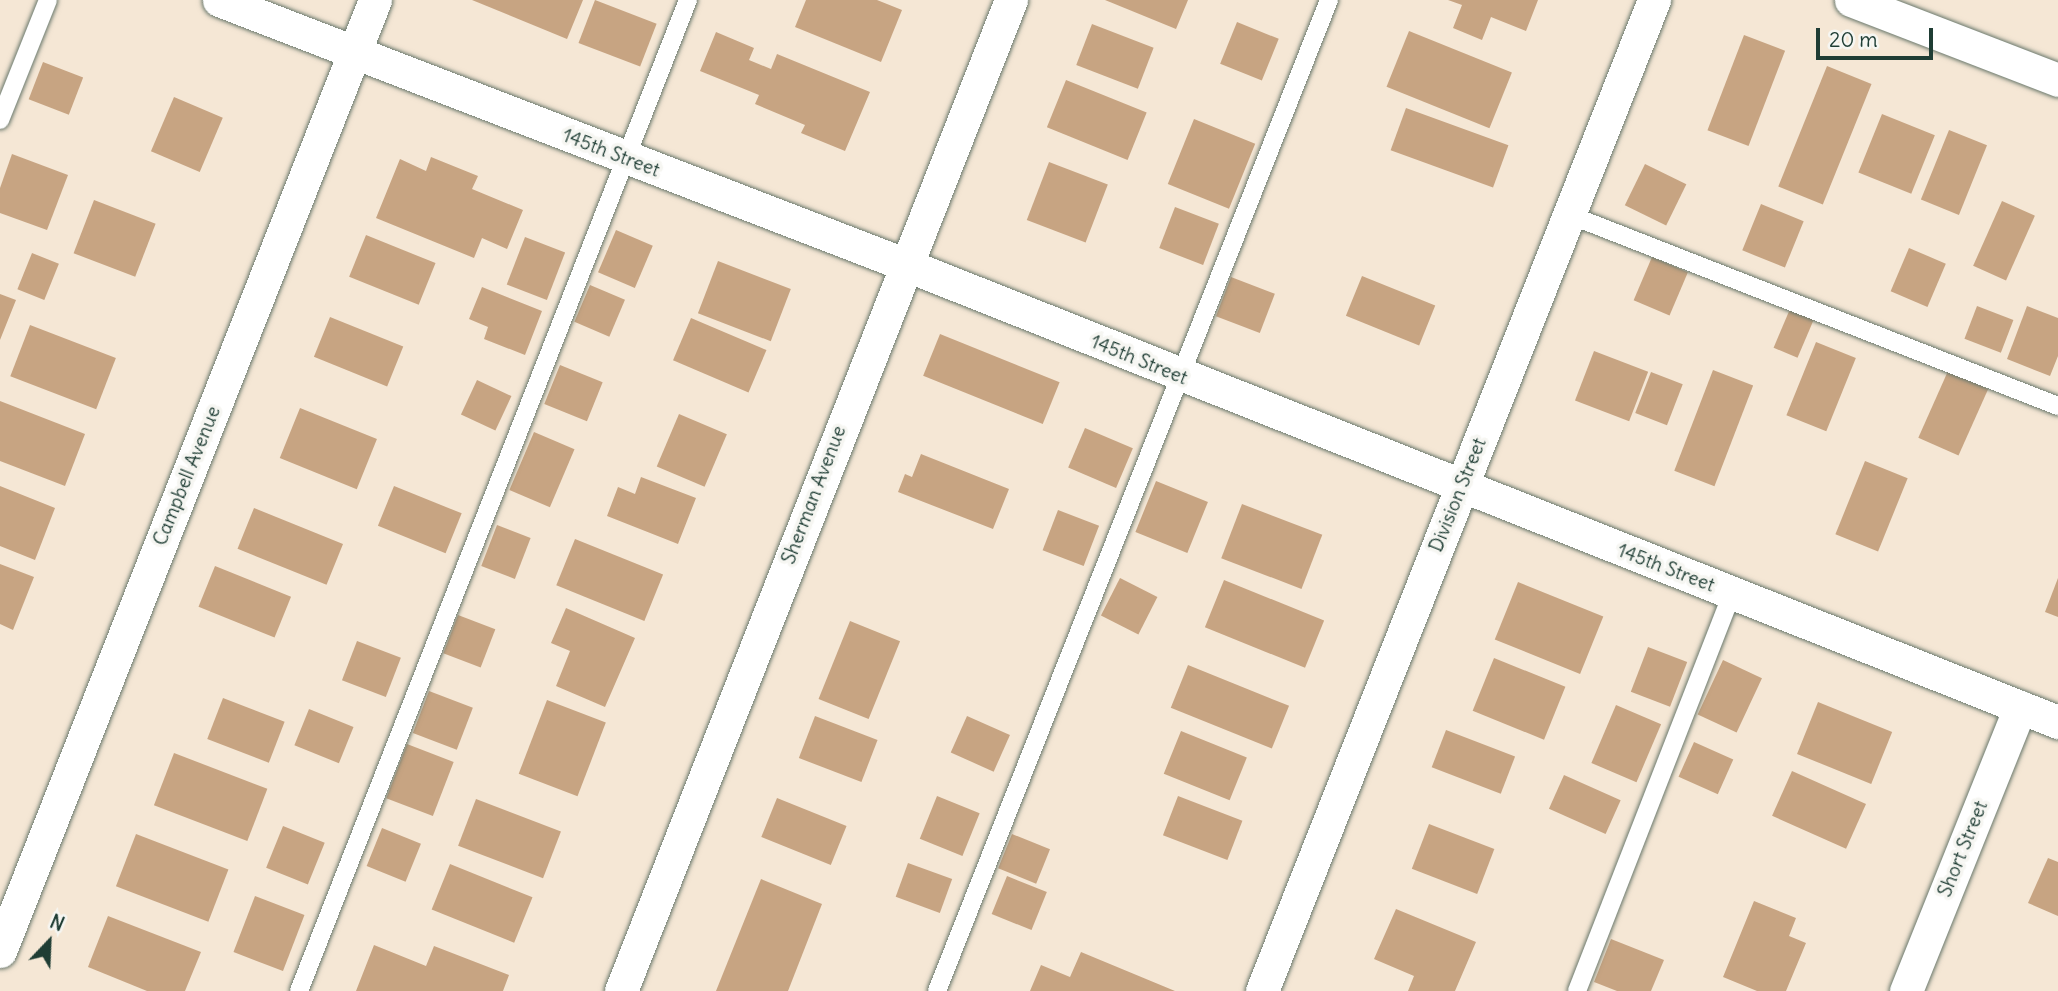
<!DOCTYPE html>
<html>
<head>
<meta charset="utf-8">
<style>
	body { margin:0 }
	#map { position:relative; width:2058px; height:991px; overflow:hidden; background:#f5e7d5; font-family:Delius,sans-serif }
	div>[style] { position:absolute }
	.building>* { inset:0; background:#c7a482; transform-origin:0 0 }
	.roads { filter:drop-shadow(0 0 2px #6a786c) drop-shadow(0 0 2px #6a786c) }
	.service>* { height:18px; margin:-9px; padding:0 9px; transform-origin:9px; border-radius:9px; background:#fff }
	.minor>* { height:33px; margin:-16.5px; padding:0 16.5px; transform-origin:16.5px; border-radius:16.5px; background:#fff }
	span { translate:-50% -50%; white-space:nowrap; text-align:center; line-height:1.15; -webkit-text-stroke:7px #f6f6f2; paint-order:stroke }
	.street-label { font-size:19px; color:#1f3d34 }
	.north { position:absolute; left:14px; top:907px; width:70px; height:70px; -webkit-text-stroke:5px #f6f6f2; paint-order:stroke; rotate:23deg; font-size:19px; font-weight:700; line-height:28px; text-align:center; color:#1f3d34 }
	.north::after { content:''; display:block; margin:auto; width:24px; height:32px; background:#1f3d34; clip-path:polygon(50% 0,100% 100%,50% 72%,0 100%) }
	.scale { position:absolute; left:1816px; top:28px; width:117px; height:32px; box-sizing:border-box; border:4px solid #1f3d34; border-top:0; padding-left:9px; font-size:21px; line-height:24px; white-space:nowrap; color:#1f3d34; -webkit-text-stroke:5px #f6f6f2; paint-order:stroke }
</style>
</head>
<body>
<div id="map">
	<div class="building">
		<i style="clip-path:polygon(472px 0,583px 0,567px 39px)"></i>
		<i style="left:595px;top:0;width:66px;height:46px;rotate:21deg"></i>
		<i style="clip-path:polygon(806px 0,877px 0,902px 10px,881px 62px,795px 27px)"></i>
		<i style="clip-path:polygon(1105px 0,1188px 0,1176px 29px)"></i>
		<i style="clip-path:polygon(1448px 0,1538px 0,1526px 31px,1491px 17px,1482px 40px,1453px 28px,1462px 5px)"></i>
		<i style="left:1237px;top:22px;width:45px;height:45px;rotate:22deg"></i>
		<i style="left:1092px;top:24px;width:66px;height:44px;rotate:21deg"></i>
		<i style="left:1409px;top:31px;width:111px;height:60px;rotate:22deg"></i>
		<i style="clip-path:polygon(716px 32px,754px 48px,749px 60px,771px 69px,777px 54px,870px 92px,845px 151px,801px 133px,805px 125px,755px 104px,759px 95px,700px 71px)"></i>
		<i style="left:1744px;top:35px;width:44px;height:102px;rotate:21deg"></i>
		<i style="left:43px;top:62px;width:43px;height:40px;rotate:21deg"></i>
		<i style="left:1827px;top:66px;width:48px;height:130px;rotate:22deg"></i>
		<i style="left:1066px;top:80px;width:87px;height:51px;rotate:22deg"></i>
		<i style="left:174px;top:97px;width:53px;height:59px;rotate:23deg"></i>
		<i style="left:1406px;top:108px;width:109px;height:45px;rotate:20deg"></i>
		<i style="left:1882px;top:114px;width:57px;height:63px;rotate:22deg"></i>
		<i style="left:1194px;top:119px;width:66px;height:70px;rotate:22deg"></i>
		<i style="left:1949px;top:130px;width:41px;height:75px;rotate:22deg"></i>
		<i style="clip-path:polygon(12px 154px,68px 175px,47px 230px,0 213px,0 188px)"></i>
		<i style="clip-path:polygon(431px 157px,478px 176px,472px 189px,523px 210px,507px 249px,482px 238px,474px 258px,376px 218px,400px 159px,426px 171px)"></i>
		<i style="left:1049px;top:162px;width:63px;height:62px;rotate:21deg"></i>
		<i style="left:1645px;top:164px;width:46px;height:46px;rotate:26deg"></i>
		<i style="left:94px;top:200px;width:66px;height:57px;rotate:21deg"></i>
		<i style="left:2002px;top:201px;width:36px;height:71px;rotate:24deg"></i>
		<i style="left:1761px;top:204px;width:46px;height:50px;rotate:22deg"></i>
		<i style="left:1175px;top:207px;width:47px;height:44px;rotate:21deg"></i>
		<i style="left:616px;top:230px;width:40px;height:46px;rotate:23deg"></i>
		<i style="left:366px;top:235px;width:75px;height:45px;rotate:22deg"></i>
		<i style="left:525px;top:237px;width:43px;height:51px;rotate:21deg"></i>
		<i style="left:1909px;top:248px;width:40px;height:47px;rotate:23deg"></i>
		<i style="left:32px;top:253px;width:29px;height:39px;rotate:22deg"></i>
		<i style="left:1652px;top:257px;width:39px;height:47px;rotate:23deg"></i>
		<i style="left:718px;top:261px;width:78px;height:56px;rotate:21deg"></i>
		<i style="left:1362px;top:276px;width:79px;height:43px;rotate:22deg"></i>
		<i style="left:1231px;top:277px;width:47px;height:42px;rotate:21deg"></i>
		<i style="left:590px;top:285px;width:38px;height:40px;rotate:23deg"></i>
		<i style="clip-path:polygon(482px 287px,542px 311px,525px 355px,484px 339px,488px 327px,469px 319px)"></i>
		<i style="clip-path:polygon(0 294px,16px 300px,0 340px)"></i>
		<i style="left:1977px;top:306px;width:39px;height:35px;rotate:21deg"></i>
		<i style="clip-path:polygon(2027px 306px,2058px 318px,2058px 356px,2050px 376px,2007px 359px)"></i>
		<i style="left:1790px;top:309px;width:26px;height:42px;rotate:23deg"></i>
		<i style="left:330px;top:317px;width:79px;height:43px;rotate:22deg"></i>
		<i style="left:691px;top:318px;width:82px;height:46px;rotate:23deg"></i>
		<i style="left:30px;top:325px;width:92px;height:55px;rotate:21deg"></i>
		<i style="left:940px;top:334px;width:129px;height:45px;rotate:22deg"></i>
		<i style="left:1816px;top:342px;width:43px;height:79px;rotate:22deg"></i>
		<i style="left:1594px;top:351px;width:58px;height:53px;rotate:21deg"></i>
		<i style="left:560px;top:365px;width:46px;height:42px;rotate:22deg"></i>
		<i style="left:1713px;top:370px;width:43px;height:108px;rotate:21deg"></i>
		<i style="left:1948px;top:371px;width:44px;height:73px;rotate:24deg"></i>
		<i style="left:1651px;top:372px;width:34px;height:44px;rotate:21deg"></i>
		<i style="left:477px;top:380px;width:38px;height:38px;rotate:25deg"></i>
		<i style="clip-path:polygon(0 401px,85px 434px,65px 486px,0 461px)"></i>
		<i style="left:300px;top:408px;width:83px;height:54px;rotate:22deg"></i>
		<i style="left:679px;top:414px;width:52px;height:57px;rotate:23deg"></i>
		<i style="left:1085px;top:428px;width:52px;height:43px;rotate:23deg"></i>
		<i style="left:534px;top:432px;width:44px;height:63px;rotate:23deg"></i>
		<i style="clip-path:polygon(921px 454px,1009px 489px,993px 529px,898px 492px,905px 474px,912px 477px)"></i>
		<i style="left:1865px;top:461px;width:46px;height:79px;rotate:22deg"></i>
		<i style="clip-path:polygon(641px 477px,696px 498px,678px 544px,607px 516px,618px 487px,635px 494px)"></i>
		<i style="left:1156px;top:481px;width:56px;height:55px;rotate:22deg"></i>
		<i style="clip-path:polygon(0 486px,55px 508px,35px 560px,0 546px)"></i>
		<i style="left:394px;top:486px;width:73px;height:43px;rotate:22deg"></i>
		<i style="left:1242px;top:504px;width:86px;height:58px;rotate:21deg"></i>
		<i style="left:254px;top:508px;width:96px;height:44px;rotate:22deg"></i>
		<i style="left:1058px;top:510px;width:44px;height:43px;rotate:21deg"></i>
		<i style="left:497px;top:525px;width:36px;height:44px;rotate:21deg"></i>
		<i style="left:575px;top:539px;width:95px;height:50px;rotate:22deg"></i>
		<i style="clip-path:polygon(0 564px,34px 577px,13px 630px,0 624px)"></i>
		<i style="left:215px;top:566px;width:82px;height:44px;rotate:22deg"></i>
		<i style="left:1120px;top:578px;width:42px;height:42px;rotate:27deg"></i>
		<i style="clip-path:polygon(2058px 578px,2058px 617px,2045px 612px)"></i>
		<i style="left:1224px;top:580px;width:108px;height:51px;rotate:22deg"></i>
		<i style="left:1518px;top:582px;width:92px;height:62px;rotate:22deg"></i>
		<i style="clip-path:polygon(566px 608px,635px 638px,605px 707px,556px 686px,570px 651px,551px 643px)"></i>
		<i style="left:458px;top:615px;width:40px;height:41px;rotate:21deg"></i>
		<i style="left:850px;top:621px;width:54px;height:84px;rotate:22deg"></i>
		<i style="left:357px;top:641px;width:47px;height:42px;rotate:21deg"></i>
		<i style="left:1648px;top:647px;width:42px;height:48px;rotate:21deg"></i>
		<i style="left:1494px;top:658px;width:77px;height:57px;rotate:22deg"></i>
		<i style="left:1723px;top:660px;width:43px;height:60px;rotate:25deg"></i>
		<i style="left:1188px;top:665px;width:109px;height:46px;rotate:22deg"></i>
		<i style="left:429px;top:691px;width:47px;height:45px;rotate:21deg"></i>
		<i style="left:223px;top:698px;width:66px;height:44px;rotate:21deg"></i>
		<i style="left:547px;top:700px;width:63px;height:79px;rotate:21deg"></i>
		<i style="left:1818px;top:702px;width:80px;height:56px;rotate:22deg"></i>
		<i style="left:1616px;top:705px;width:49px;height:63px;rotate:23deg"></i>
		<i style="left:309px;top:709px;width:48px;height:39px;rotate:22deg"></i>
		<i style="left:815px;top:716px;width:67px;height:45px;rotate:21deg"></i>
		<i style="left:967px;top:716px;width:47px;height:40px;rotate:24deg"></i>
		<i style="left:1446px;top:730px;width:74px;height:40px;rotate:21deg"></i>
		<i style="left:1181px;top:731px;width:71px;height:46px;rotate:22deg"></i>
		<i style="left:1694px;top:742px;width:43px;height:38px;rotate:24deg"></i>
		<i style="left:407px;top:744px;width:50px;height:58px;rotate:21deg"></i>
		<i style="left:174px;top:753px;width:100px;height:56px;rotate:21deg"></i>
		<i style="left:1792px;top:771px;width:81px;height:49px;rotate:24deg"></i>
		<i style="left:1564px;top:775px;width:62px;height:37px;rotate:24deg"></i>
		<i style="left:937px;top:796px;width:46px;height:46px;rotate:22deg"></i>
		<i style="left:1178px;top:796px;width:69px;height:42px;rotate:21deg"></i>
		<i style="left:777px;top:798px;width:75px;height:42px;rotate:22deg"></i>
		<i style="left:476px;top:799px;width:91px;height:50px;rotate:21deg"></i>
		<i style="left:1429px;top:824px;width:70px;height:48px;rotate:21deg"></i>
		<i style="left:283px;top:826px;width:45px;height:45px;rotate:22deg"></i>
		<i style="left:382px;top:828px;width:42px;height:41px;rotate:22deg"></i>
		<i style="left:136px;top:834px;width:99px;height:56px;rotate:21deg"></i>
		<i style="left:1012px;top:834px;width:41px;height:37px;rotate:22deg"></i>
		<i style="clip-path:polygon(2048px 858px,2058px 862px,2058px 916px,2028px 903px)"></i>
		<i style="left:908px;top:863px;width:47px;height:36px;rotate:20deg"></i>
		<i style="left:450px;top:864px;width:89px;height:49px;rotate:22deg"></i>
		<i style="left:1007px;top:876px;width:43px;height:41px;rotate:22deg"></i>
		<i style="clip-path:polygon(761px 879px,822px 904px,788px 991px,716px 991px)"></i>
		<i style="left:255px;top:896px;width:53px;height:60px;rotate:21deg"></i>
		<i style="clip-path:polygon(1754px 901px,1796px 918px,1789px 936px,1806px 943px,1786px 991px,1757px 991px,1723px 977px)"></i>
		<i style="clip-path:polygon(1396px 909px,1476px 942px,1455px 991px,1408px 991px,1414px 976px,1374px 959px)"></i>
		<i style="clip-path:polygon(108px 916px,201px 952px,185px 991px,147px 991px,88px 967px)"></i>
		<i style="clip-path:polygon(1611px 939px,1664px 960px,1651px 991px,1617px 991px,1594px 982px)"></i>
		<i style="clip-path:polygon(374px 945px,426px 966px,434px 946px,509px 975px,503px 991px,356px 991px)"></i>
		<i style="clip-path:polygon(1081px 952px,1175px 991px,1030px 991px,1041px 965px,1070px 977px)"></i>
	</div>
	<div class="roads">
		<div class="service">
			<i style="left:0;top:120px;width:129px;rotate:-68.2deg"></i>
			<i style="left:1570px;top:215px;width:524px;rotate:21.38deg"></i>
			<i style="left:299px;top:991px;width:1065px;rotate:-68.57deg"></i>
			<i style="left:937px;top:991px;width:1066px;rotate:-68.42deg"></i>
			<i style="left:1577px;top:991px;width:426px;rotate:-68.7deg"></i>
		</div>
		<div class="minor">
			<i style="left:219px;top:0;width:734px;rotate:21.08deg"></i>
			<i style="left:904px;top:264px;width:1242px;rotate:21.65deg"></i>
			<i style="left:1851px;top:0;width:222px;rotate:21.1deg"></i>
			<i style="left:0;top:951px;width:1022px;rotate:-68.48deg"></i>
			<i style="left:621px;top:991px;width:1065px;rotate:-68.52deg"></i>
			<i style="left:1262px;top:991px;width:1066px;rotate:-68.42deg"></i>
			<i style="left:1906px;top:991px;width:306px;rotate:-68.1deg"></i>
		</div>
	</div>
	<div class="street-label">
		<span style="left:611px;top:153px;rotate:21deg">145th Street</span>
		<span style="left:1139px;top:360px;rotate:22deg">145th Street</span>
		<span style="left:187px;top:476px;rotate:-68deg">Campbell Avenue</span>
		<span style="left:814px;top:495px;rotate:-69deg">Sherman Avenue</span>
		<span style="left:1458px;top:495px;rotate:-68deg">Division Street</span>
		<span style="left:1666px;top:568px;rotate:21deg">145th Street</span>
		<span style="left:1963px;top:849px;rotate:-68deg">Short Street</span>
	</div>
	<div class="north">N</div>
	<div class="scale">20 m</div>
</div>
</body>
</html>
